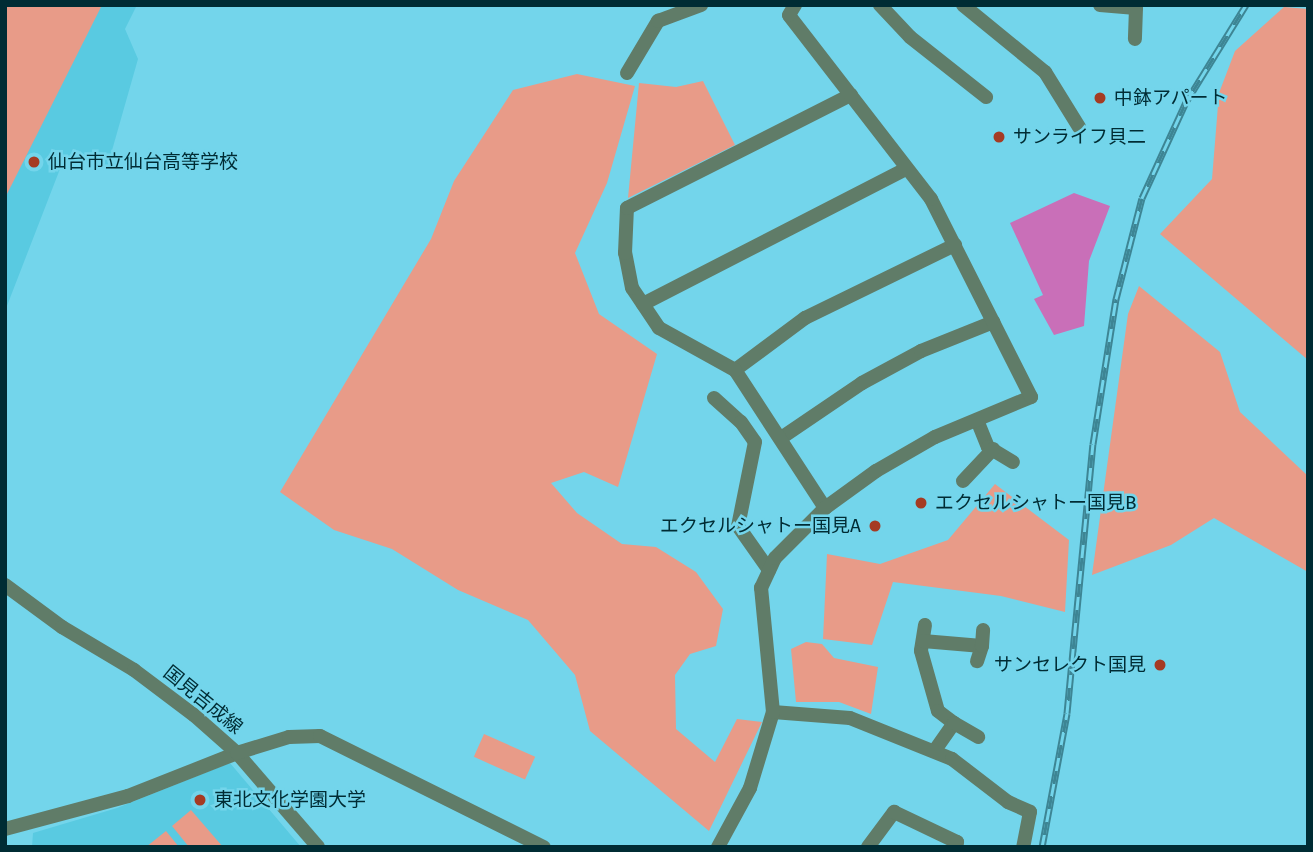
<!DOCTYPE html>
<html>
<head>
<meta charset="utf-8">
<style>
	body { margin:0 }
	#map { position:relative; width:1313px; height:852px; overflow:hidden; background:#73d5eb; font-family:"Fira Sans","Noto Sans JP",sans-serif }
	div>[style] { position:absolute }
	.built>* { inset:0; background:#59cae1 }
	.green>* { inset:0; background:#e89b88; transform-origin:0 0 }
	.water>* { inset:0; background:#c96fb8 }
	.minor>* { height:14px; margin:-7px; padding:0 7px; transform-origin:7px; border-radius:7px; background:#607c68 }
	.tertiary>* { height:14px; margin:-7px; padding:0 7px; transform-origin:7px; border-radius:7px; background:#607c68 }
	.rail>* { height:7px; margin-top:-3.5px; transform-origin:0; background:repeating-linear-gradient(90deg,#73d5eb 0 13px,#3d8594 0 26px); box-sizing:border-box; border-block:2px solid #3d8594 }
	.dots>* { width:19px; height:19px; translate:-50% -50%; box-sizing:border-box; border:4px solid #73d5eb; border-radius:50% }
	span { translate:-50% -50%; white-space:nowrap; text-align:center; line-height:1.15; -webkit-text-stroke:5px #73d5eb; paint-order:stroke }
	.poi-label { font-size:19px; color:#002c34 }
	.left { translate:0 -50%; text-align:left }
	.right { translate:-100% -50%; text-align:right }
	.street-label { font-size:19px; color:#002c34 }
	.frame { position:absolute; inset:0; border:7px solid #002c34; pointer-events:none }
</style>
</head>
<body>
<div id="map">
	<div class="built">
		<i style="clip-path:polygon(5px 5px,137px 5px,125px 29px,138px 59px,107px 168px,65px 156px,5px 311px)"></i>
		<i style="clip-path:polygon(230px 763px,301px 847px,32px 847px,33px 833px,117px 808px)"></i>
	</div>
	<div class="green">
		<i style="clip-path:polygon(5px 5px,102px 5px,5px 198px)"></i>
		<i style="clip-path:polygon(1284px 7px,1308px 9px,1308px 360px,1160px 234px,1212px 179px,1219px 93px,1235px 51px)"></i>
		<i style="clip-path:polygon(577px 74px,635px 86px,607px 183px,575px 253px,599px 314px,657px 354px,618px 487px,584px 472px,551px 483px,577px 513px,622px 544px,656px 547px,696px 572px,723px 609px,716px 646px,690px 654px,675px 675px,676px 729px,715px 762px,737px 719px,762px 722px,709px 831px,590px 731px,575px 675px,528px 620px,458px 590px,392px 549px,334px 530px,280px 492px,431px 239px,454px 181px,513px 90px)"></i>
		<i style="clip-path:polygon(703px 81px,735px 145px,628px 198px,639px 83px,676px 87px)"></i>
		<i style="clip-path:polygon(1139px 286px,1220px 352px,1240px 412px,1308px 476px,1308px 572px,1214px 518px,1171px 545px,1092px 575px,1128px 314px)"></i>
		<i style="clip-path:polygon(995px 484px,1069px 540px,1065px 612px,1001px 596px,893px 582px,872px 645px,823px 639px,827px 554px,880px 564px,948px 540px)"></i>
		<i style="clip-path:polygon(806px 642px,822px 644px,834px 658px,878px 667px,871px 714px,839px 702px,796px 702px,791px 649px)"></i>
		<i style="left:484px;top:734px;width:56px;height:25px;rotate:24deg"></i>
		<i style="clip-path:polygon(191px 810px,223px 847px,189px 847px,172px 826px)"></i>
		<i style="clip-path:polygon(166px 831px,179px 847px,146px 847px)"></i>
	</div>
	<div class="water">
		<i style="clip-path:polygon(1074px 193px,1110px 206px,1089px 261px,1084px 326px,1054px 335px,1034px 299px,1043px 295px,1010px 223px)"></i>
	</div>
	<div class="minor">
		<i style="left:880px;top:5px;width:44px;rotate:46.8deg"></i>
		<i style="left:910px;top:37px;width:97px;rotate:38.3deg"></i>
		<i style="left:963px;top:5px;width:106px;rotate:39.3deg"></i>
		<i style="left:1045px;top:72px;width:65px;rotate:58.3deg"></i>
		<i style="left:1100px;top:5px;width:36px;rotate:5deg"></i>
		<i style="left:1136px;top:8px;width:31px;rotate:92deg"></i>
		<i style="left:627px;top:73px;width:61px;rotate:-59.2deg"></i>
		<i style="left:658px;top:21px;width:46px;rotate:-20.4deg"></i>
		<i style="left:643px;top:304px;width:296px;rotate:-27.2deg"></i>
		<i style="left:735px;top:370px;width:87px;rotate:-36.6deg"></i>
		<i style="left:805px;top:318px;width:167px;rotate:-26deg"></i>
		<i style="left:714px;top:398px;width:36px;rotate:42deg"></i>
		<i style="left:741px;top:422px;width:24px;rotate:55deg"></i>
		<i style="left:755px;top:442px;width:86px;rotate:101.4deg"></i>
		<i style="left:738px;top:526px;width:54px;rotate:54.8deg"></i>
		<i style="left:977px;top:420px;width:29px;rotate:68deg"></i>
		<i style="left:988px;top:447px;width:29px;rotate:31deg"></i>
		<i style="left:781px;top:438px;width:98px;rotate:-34.2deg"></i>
		<i style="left:862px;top:383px;width:67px;rotate:-28.5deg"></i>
		<i style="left:921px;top:351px;width:78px;rotate:-21.9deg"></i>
		<i style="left:963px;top:481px;width:44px;rotate:-46.8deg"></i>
		<i style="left:825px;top:508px;width:165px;rotate:-123.1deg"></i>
		<i style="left:735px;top:370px;width:87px;rotate:-151.1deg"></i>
		<i style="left:659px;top:328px;width:48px;rotate:-124deg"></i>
		<i style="left:632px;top:288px;width:36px;rotate:-101deg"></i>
		<i style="left:625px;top:253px;width:45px;rotate:-87.5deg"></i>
		<i style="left:627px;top:208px;width:251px;rotate:-26.8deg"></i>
		<i style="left:925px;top:625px;width:26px;rotate:99deg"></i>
		<i style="left:921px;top:651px;width:62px;rotate:74.2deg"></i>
		<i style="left:938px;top:711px;width:20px;rotate:37deg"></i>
		<i style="left:954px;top:723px;width:33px;rotate:125deg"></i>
		<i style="left:923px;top:641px;width:59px;rotate:4.8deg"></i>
		<i style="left:982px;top:646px;width:16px;rotate:108deg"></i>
		<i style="left:982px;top:646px;width:16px;rotate:-86deg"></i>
		<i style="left:773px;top:712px;width:77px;rotate:4.5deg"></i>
		<i style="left:850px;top:718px;width:110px;rotate:21.9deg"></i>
		<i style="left:952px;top:759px;width:71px;rotate:37.5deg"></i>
		<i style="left:1008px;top:802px;width:24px;rotate:24deg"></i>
		<i style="left:1030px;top:812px;width:36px;rotate:101deg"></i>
		<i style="left:954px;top:723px;width:28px;rotate:30deg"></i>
		<i style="left:5px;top:829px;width:127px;rotate:-15deg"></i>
		<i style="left:128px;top:796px;width:117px;rotate:-21.5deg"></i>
		<i style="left:718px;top:847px;width:67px;rotate:-61.5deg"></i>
		<i style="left:750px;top:788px;width:79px;rotate:-73.2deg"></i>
		<i style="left:773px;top:712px;width:125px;rotate:-95.5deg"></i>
		<i style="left:761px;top:588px;width:33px;rotate:-65deg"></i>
		<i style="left:775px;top:558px;width:71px;rotate:-45deg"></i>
		<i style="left:825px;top:508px;width:63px;rotate:-36deg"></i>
		<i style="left:876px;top:471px;width:68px;rotate:-30deg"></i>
		<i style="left:935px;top:437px;width:104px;rotate:-22.6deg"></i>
		<i style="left:1031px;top:397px;width:222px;rotate:-116.8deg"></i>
		<i style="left:931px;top:199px;width:232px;rotate:-127.7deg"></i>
		<i style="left:789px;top:15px;width:12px;rotate:-59deg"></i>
		<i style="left:868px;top:847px;width:44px;rotate:-53.4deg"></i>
		<i style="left:894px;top:812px;width:70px;rotate:25.5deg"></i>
		<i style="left:957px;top:842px;width:5px;rotate:112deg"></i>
	</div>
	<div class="tertiary">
		<i style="left:5px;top:585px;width:71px;rotate:36.4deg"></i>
		<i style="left:62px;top:627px;width:84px;rotate:30.8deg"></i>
		<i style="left:134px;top:670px;width:75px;rotate:36.9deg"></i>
		<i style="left:194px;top:715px;width:57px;rotate:41.5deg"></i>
		<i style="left:237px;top:753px;width:124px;rotate:49.2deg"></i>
		<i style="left:237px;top:753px;width:54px;rotate:-17.1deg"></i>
		<i style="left:289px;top:737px;width:31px;rotate:-2deg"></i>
		<i style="left:320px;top:736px;width:250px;rotate:26.4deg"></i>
	</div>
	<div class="rail">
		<i style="left:1042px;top:847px;width:136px;rotate:-79.4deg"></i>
		<i style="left:1067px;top:713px;width:270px;rotate:-84.5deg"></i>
		<i style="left:1093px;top:444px;width:147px;rotate:-81deg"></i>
		<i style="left:1116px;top:299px;width:104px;rotate:-75.6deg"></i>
		<i style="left:1142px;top:198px;width:106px;rotate:-65.4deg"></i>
		<i style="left:1186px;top:102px;width:114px;rotate:-58.3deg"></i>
	</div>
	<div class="dots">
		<i style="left:1100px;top:98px;background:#a53b23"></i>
		<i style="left:999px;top:137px;background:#a53b23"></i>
		<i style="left:34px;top:162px;background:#a53b23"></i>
		<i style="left:921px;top:503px;background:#a53b23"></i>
		<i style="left:875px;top:526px;background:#a53b23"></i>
		<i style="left:1160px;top:665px;background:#a53b23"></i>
		<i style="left:200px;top:800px;background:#a53b23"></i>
	</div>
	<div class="poi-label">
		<span class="left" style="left:1114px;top:98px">中鉢アパート</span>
		<span class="left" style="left:1013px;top:137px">サンライフ貝二</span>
		<span class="left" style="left:48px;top:162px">仙台市立仙台高等学校</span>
		<span class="left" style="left:935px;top:503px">エクセルシャトー国見B</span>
		<span class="right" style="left:861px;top:526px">エクセルシャトー国見A</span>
		<span class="right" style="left:1146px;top:665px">サンセレクト国見</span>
		<span class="left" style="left:214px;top:800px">東北文化学園大学</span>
	</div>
	<div class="street-label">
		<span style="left:203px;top:700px;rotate:39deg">国見吉成線</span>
	</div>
	<div class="frame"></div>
</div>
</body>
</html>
